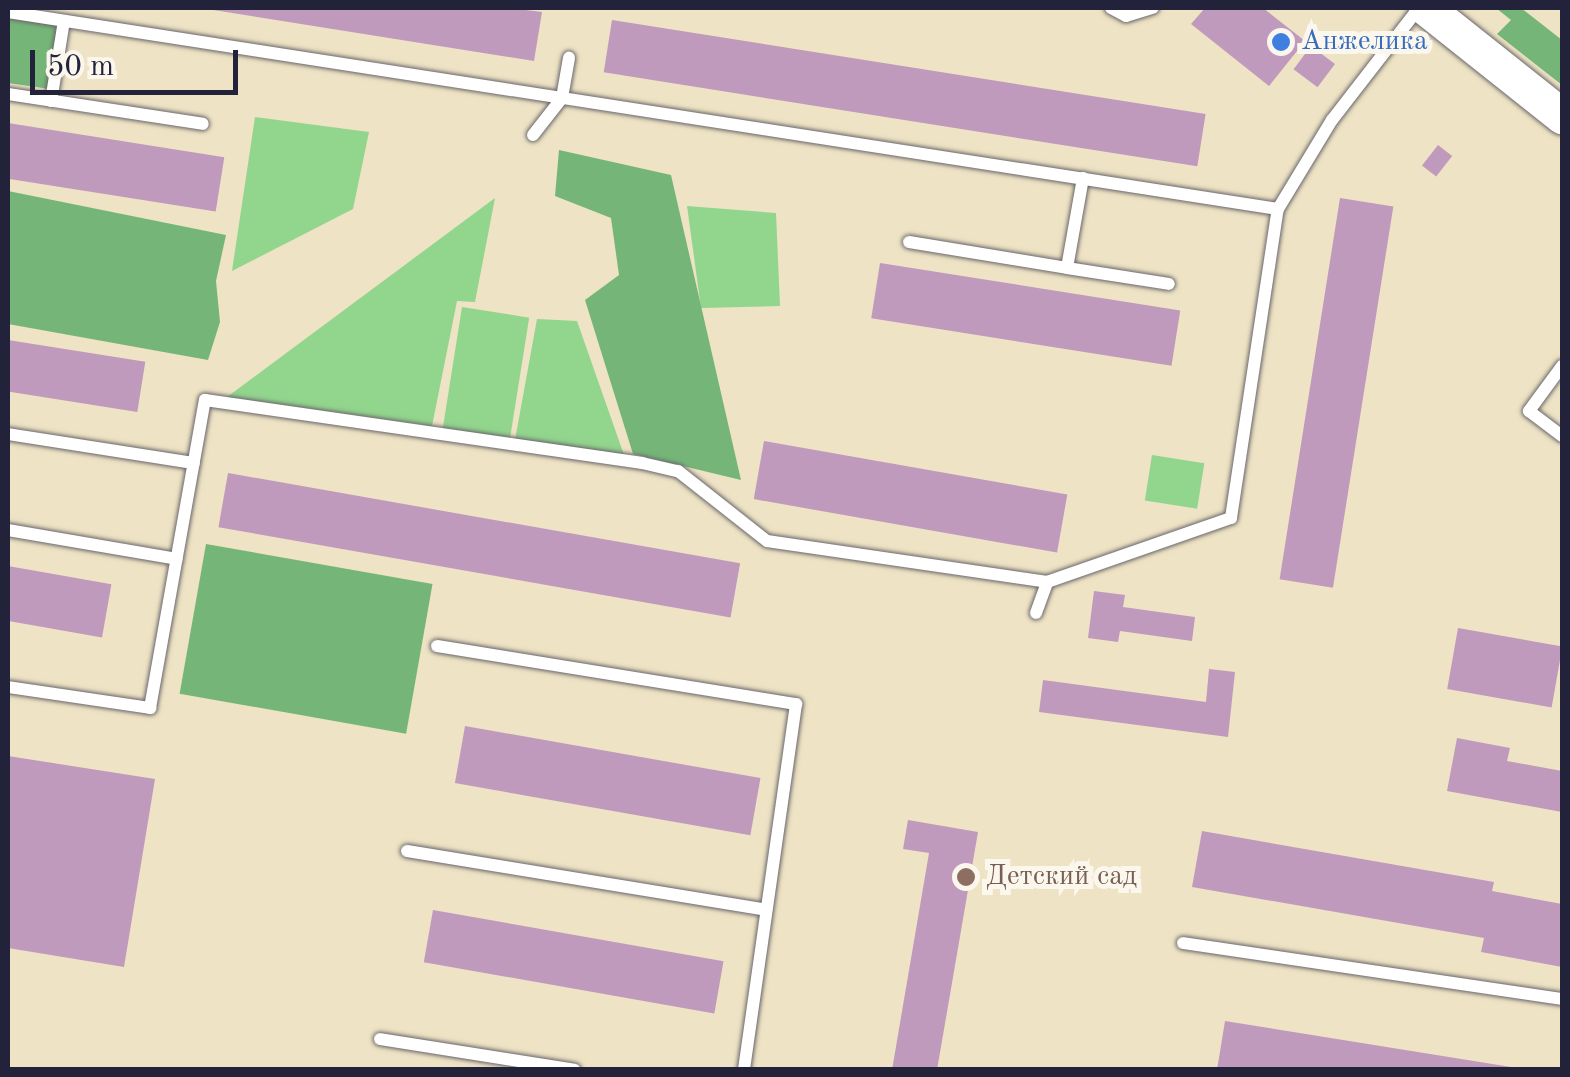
<!DOCTYPE html>
<html>
<head>
<meta charset="utf-8">
<style>
	body { margin:0 }
	#map { position:relative; width:1570px; height:1077px; overflow:hidden; background:#eee3c4; font-family:"Old Standard TT",serif }
	div>[style] { position:absolute }
	.green>* { inset:0; background:#92d58d; transform-origin:0 0 }
	.forest>* { inset:0; background:#75b678; transform-origin:0 0 }
	.building>* { inset:0; background:#c09abc; transform-origin:0 0 }
	.roads { filter:drop-shadow(0 0 2px #69666b) drop-shadow(0 0 2px #69666b) }
	.service>* { height:12px; margin:-6px; padding:0 6px; transform-origin:6px; border-radius:6px; background:#fff }
	.secondary>* { height:35px; margin:-17.5px; padding:0 17.5px; transform-origin:17.5px; border-radius:17.5px; background:#fff }
	.dots>* { width:28px; height:28px; translate:-50% -50%; box-sizing:border-box; border:5px solid #fbf7ec; border-radius:50% }
	span { translate:-50% -50%; white-space:nowrap; text-align:center; line-height:1.15; -webkit-text-stroke:10px #fbf7ec; paint-order:stroke }
	.shop-label { font-size:28px; color:#366cbe }
	.left { translate:0 -50%; text-align:left }
	.education-label { font-size:28px; color:#785e54 }
	.frame { position:absolute; inset:0; border:10px solid #22223b; pointer-events:none }
	.scale { position:absolute; left:30px; top:50px; width:208px; height:45px; box-sizing:border-box; border:5px solid #22223b; border-top:0; padding-left:12px; font-size:30px; line-height:35px; white-space:nowrap; color:#22223b; -webkit-text-stroke:8px #fbf7ec; paint-order:stroke }
</style>
</head>
<body>
<div id="map">
	<div class="green">
		<i style="clip-path:polygon(255px 117px,369px 132px,353px 209px,232px 271px)"></i>
		<i style="clip-path:polygon(495px 198px,475px 302px,457px 301px,432px 426px,227px 397px)"></i>
		<i style="clip-path:polygon(687px 206px,776px 213px,780px 306px,701px 308px)"></i>
		<i style="left:462px;top:307px;width:68px;height:125px;rotate:9deg"></i>
		<i style="clip-path:polygon(537px 319px,577px 321px,624px 455px,515px 440px)"></i>
		<i style="left:1152px;top:455px;width:53px;height:46px;rotate:9deg"></i>
	</div>
	<div class="forest">
		<i style="clip-path:polygon(1496px 8px,1521px 8px,1562px 40px,1562px 85px,1497px 34px,1511px 20px)"></i>
		<i style="clip-path:polygon(8px 18px,59px 26px,50px 89px,8px 83px)"></i>
		<i style="clip-path:polygon(559px 150px,671px 175px,741px 480px,633px 454px,585px 300px,619px 275px,611px 218px,555px 196px)"></i>
		<i style="clip-path:polygon(8px 191px,226px 235px,216px 281px,220px 322px,208px 360px,8px 324px)"></i>
		<i style="left:206px;top:544px;width:230px;height:152px;rotate:10deg"></i>
	</div>
	<div class="building">
		<i style="clip-path:polygon(201px 8px,510px 8px,542px 12px,534px 61px)"></i>
		<i style="clip-path:polygon(1205px 8px,1263px 8px,1305px 41px,1269px 86px,1191px 24px)"></i>
		<i style="left:612px;top:20px;width:601px;height:53px;rotate:9deg"></i>
		<i style="left:1311px;top:46px;width:30px;height:29px;rotate:37deg"></i>
		<i style="left:8px;top:123px;width:219px;height:55px;rotate:9deg"></i>
		<i style="left:1438px;top:145px;width:18px;height:26px;rotate:38deg"></i>
		<i style="left:1340px;top:198px;width:54px;height:386px;rotate:9deg"></i>
		<i style="left:880px;top:263px;width:304px;height:56px;rotate:9deg"></i>
		<i style="left:8px;top:340px;width:139px;height:51px;rotate:9deg"></i>
		<i style="left:764px;top:441px;width:308px;height:59px;rotate:10deg"></i>
		<i style="left:228px;top:473px;width:520px;height:55px;rotate:10deg"></i>
		<i style="left:8px;top:566px;width:105px;height:54px;rotate:10deg"></i>
		<i style="clip-path:polygon(1094px 591px,1125px 595px,1123px 607px,1195px 617px,1192px 641px,1120px 631px,1118px 642px,1088px 638px)"></i>
		<i style="left:1458px;top:628px;width:106px;height:62px;rotate:10deg"></i>
		<i style="clip-path:polygon(1209px 669px,1235px 672px,1228px 737px,1039px 712px,1043px 680px,1206px 702px)"></i>
		<i style="left:465px;top:726px;width:300px;height:58px;rotate:10deg"></i>
		<i style="clip-path:polygon(1457px 738px,1510px 748px,1507px 761px,1562px 771px,1562px 812px,1447px 791px)"></i>
		<i style="clip-path:polygon(8px 756px,155px 779px,124px 967px,8px 948px)"></i>
		<i style="clip-path:polygon(908px 820px,978px 832px,937px 1070px,892px 1070px,929px 853px,903px 849px)"></i>
		<i style="clip-path:polygon(1202px 831px,1494px 882px,1492px 891px,1562px 904px,1562px 967px,1481px 952px,1484px 938px,1192px 887px)"></i>
		<i style="left:433px;top:910px;width:295px;height:53px;rotate:10deg"></i>
		<i style="clip-path:polygon(1225px 1021px,1511px 1067px,1510px 1070px,1217px 1070px)"></i>
	</div>
	<div class="roads">
		<div class="service">
			<i style="left:1111px;top:8px;width:17px;rotate:28deg"></i>
			<i style="left:1126px;top:16px;width:28px;rotate:-17deg"></i>
			<i style="left:8px;top:12px;width:1285px;rotate:8.82deg"></i>
			<i style="left:8px;top:94px;width:197px;rotate:8.7deg"></i>
			<i style="left:51px;top:101px;width:81px;rotate:-80.8deg"></i>
			<i style="left:533px;top:135px;width:47px;rotate:-51.9deg"></i>
			<i style="left:562px;top:98px;width:41px;rotate:-80.1deg"></i>
			<i style="left:1083px;top:178px;width:91px;rotate:100.1deg"></i>
			<i style="left:1067px;top:268px;width:103px;rotate:8.9deg"></i>
			<i style="left:909px;top:242px;width:160px;rotate:9.3deg"></i>
			<i style="left:1562px;top:366px;width:56px;rotate:126.3deg"></i>
			<i style="left:1529px;top:411px;width:41px;rotate:37.1deg"></i>
			<i style="left:8px;top:434px;width:188px;rotate:8.9deg"></i>
			<i style="left:8px;top:530px;width:171px;rotate:9.7deg"></i>
			<i style="left:1036px;top:613px;width:33px;rotate:-70deg"></i>
			<i style="left:437px;top:646px;width:364px;rotate:9.2deg"></i>
			<i style="left:796px;top:704px;width:370px;rotate:98.1deg"></i>
			<i style="left:8px;top:687px;width:144px;rotate:8.4deg"></i>
			<i style="left:150px;top:708px;width:313px;rotate:-79.9deg"></i>
			<i style="left:205px;top:400px;width:442px;rotate:8.2deg"></i>
			<i style="left:642px;top:463px;width:37px;rotate:13deg"></i>
			<i style="left:678px;top:471px;width:113px;rotate:38.2deg"></i>
			<i style="left:767px;top:541px;width:283px;rotate:8.3deg"></i>
			<i style="left:1047px;top:582px;width:195px;rotate:-19.2deg"></i>
			<i style="left:1231px;top:518px;width:313px;rotate:-81.4deg"></i>
			<i style="left:1278px;top:209px;width:104px;rotate:-58.8deg"></i>
			<i style="left:1332px;top:120px;width:142px;rotate:-52.2deg"></i>
			<i style="left:407px;top:851px;width:364px;rotate:9.3deg"></i>
			<i style="left:1183px;top:943px;width:383px;rotate:8.4deg"></i>
			<i style="left:380px;top:1039px;width:197px;rotate:9deg"></i>
		</div>
		<div class="secondary">
			<i style="left:1426px;top:8px;width:174px;rotate:38.5deg"></i>
		</div>
	</div>
	<div class="dots">
		<i style="left:1281px;top:42px;background:#3f7fe0"></i>
		<i style="left:966px;top:877px;background:#8d6e63"></i>
	</div>
	<div class="shop-label">
		<span class="left" style="left:1301px;top:42px">Анжелика</span>
	</div>
	<div class="education-label">
		<span class="left" style="left:986px;top:877px">Детский сад</span>
	</div>
	<div class="frame"></div>
	<div class="scale">50 m</div>
</div>
</body>
</html>
